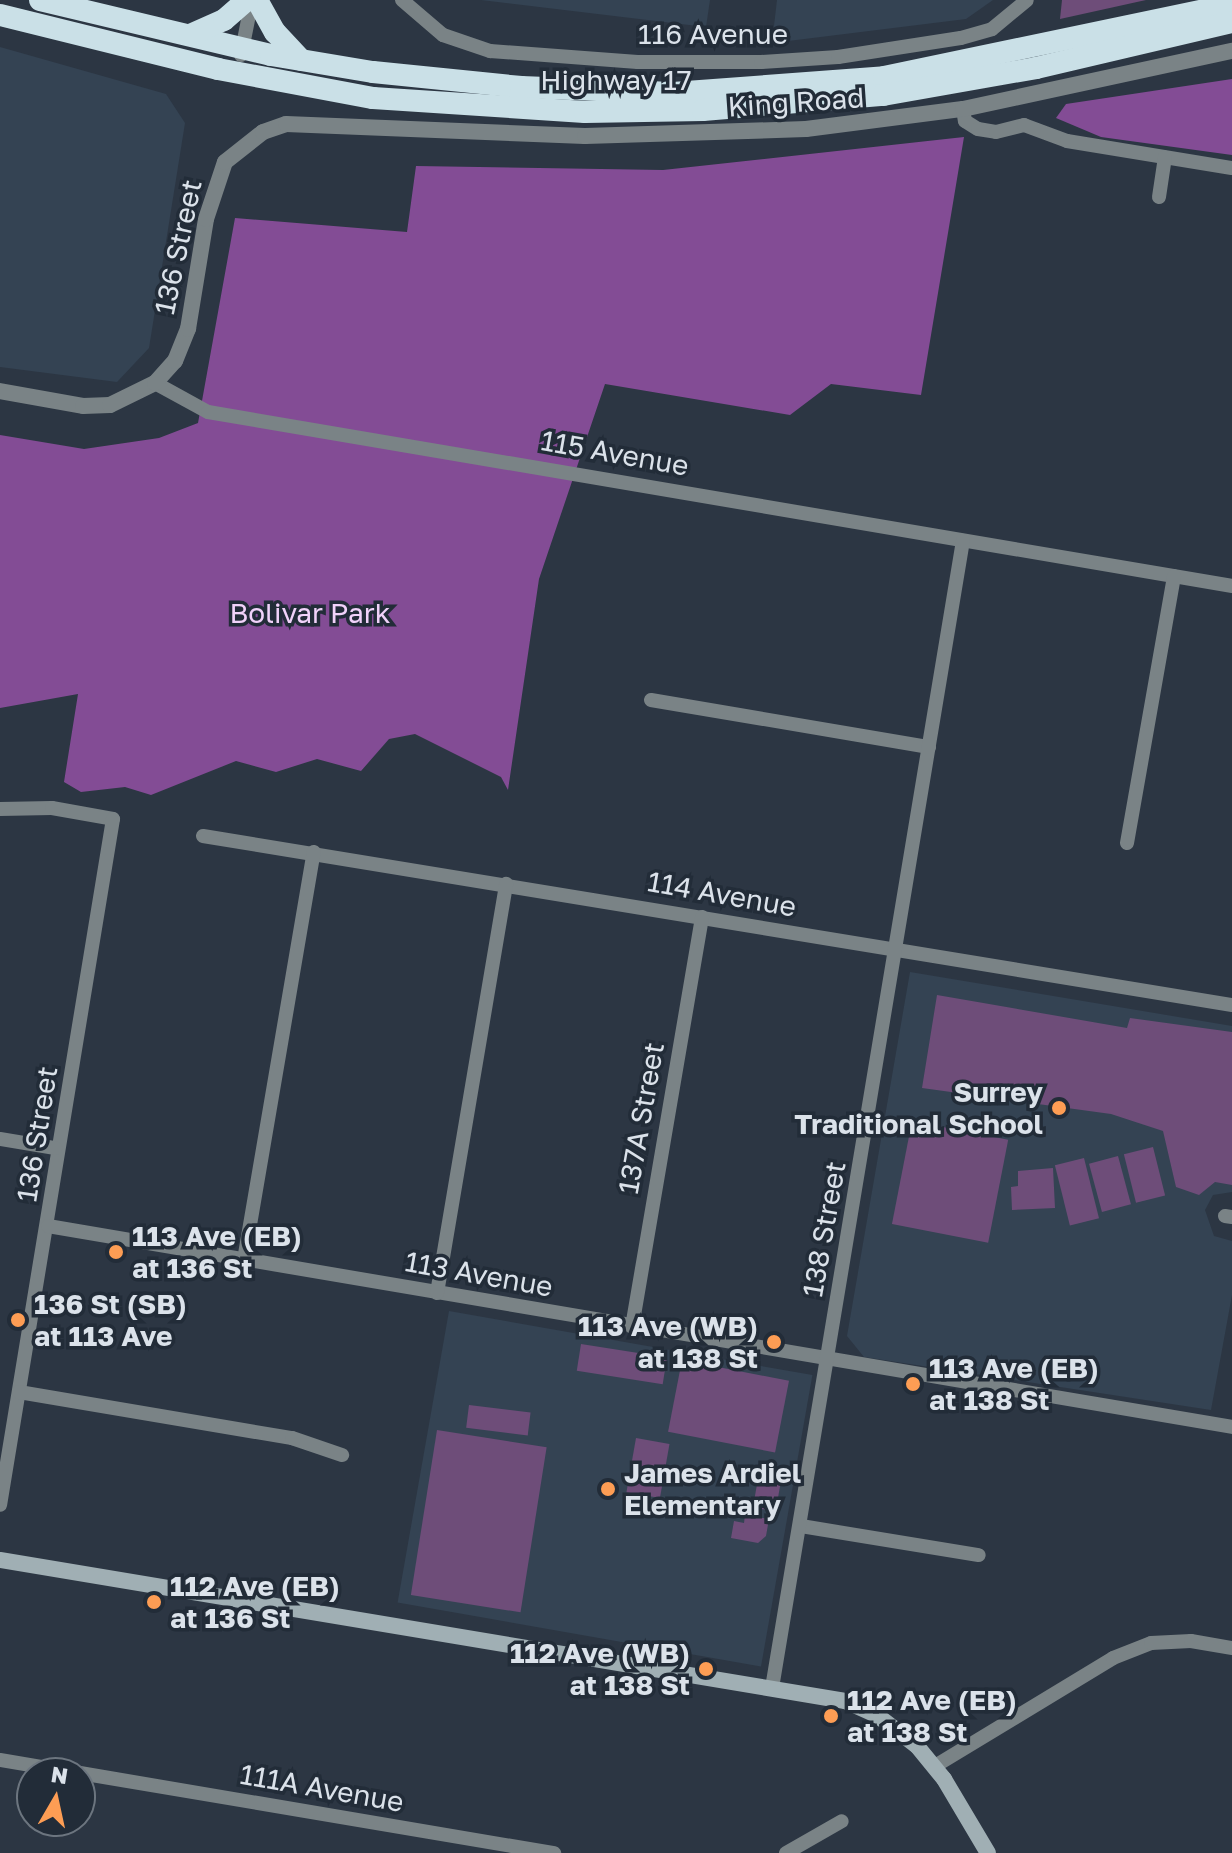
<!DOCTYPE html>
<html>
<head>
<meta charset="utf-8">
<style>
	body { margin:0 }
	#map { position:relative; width:1232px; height:1853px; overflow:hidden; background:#2c3643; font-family:"Golos Text",sans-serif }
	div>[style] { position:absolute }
	.built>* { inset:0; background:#344353; transform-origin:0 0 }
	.green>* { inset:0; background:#6e4d79; transform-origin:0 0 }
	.forest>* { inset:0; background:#834c95 }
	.minor>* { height:14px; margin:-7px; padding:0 7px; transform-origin:7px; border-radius:7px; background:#7a8386 }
	.tertiary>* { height:16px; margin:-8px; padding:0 8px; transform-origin:8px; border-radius:8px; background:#7a8386 }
	.secondary>* { height:16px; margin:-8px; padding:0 8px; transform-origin:8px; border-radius:8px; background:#a0afb4 }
	.trunk>* { height:22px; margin:-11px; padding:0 11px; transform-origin:11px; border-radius:11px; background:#cae0e7 }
	.dots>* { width:22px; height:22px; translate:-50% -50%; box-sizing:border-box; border:4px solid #222c38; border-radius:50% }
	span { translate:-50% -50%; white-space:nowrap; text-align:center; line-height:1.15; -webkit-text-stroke:7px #222c38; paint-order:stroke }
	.street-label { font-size:28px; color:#dbe2ea }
	.park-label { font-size:28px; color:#f1d2fa }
	.poi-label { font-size:28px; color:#dbe2ea; font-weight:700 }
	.right { translate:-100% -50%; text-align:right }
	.left { translate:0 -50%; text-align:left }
	.north { position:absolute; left:16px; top:1757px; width:80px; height:80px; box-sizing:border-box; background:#222c38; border:2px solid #6c757f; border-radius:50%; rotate:9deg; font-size:22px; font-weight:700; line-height:32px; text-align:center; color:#dbe2ea }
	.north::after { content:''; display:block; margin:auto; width:28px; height:36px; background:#fd9d54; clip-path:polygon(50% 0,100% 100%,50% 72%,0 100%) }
</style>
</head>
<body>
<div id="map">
	<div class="built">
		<i style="clip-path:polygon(481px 0,710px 0,706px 27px)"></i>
		<i style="clip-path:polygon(777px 0,993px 0,966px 19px,772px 43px)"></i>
		<i style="clip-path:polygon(0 47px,166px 94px,185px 123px,149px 348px,117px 382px,0 367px)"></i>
		<i style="clip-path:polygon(910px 972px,1232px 1026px,1232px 1192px,1213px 1195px,1205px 1210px,1214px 1236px,1232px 1241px,1232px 1295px,1211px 1410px,864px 1357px,847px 1336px)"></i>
		<i style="left:449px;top:1311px;width:369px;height:296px;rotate:10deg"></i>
	</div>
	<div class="green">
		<i style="clip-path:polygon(1062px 0,1146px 0,1060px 19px)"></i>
		<i style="clip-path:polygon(937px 995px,1127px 1028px,1130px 1018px,1232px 1032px,1232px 1185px,1215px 1182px,1199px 1195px,1176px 1187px,1163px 1131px,1111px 1114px,922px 1088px)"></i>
		<i style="left:912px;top:1121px;width:98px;height:105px;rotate:11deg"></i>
		<i style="left:1153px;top:1147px;width:50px;height:30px;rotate:76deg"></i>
		<i style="left:1118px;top:1156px;width:50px;height:30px;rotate:75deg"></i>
		<i style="left:1084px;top:1158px;width:62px;height:30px;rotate:76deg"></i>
		<i style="clip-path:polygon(1053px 1168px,1055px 1208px,1012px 1210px,1011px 1187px,1018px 1186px,1018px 1171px)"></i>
		<i style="left:581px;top:1344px;width:87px;height:27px;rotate:9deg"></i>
		<i style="left:682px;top:1360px;width:109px;height:73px;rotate:11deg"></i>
		<i style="left:469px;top:1405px;width:62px;height:23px;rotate:7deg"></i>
		<i style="left:437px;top:1430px;width:111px;height:167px;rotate:9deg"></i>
		<i style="left:636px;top:1438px;width:34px;height:55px;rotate:10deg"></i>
		<i style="left:759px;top:1473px;width:23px;height:35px;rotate:10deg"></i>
		<i style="clip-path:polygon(745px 1515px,769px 1519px,766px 1536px,758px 1543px,731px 1538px,734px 1521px,744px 1523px)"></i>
	</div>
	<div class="forest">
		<i style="clip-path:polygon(1232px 79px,1232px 155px,1101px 137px,1056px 118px,1066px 104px)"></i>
		<i style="clip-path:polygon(964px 137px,921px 395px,831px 384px,790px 415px,605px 384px,539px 579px,508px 790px,501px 777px,415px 734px,389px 739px,361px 771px,317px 759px,276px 772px,236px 761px,151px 795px,125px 787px,81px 792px,64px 782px,78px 694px,0 708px,0 435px,84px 449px,159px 438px,198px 423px,235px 218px,407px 232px,416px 166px,663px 170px)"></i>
	</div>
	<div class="minor">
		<i style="left:402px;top:0;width:54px;rotate:40.5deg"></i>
		<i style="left:443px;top:35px;width:50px;rotate:18.8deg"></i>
		<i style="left:490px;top:51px;width:148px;rotate:4.3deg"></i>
		<i style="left:638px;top:62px;width:123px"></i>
		<i style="left:761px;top:62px;width:77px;rotate:-3.7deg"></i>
		<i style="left:838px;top:57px;width:124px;rotate:-8.8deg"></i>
		<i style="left:961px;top:38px;width:32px;rotate:-16deg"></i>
		<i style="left:992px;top:29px;width:45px;rotate:-39.6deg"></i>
		<i style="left:241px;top:55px;width:56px;rotate:-78.7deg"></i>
		<i style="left:963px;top:109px;width:12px;rotate:81deg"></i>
		<i style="left:965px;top:121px;width:15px;rotate:32deg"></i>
		<i style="left:978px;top:129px;width:18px;rotate:9deg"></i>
		<i style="left:996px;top:132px;width:29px;rotate:-14deg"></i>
		<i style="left:1024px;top:125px;width:46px;rotate:20.4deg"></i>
		<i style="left:1067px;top:141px;width:167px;rotate:9.3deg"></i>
		<i style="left:1159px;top:197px;width:40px;rotate:-81.5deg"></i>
		<i style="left:155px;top:383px;width:60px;rotate:28.7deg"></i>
		<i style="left:208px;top:412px;width:1039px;rotate:9.64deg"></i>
		<i style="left:651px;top:700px;width:282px;rotate:9.6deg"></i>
		<i style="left:0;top:809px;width:52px;rotate:-1.1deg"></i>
		<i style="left:52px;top:808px;width:62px;rotate:10.2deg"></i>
		<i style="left:113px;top:819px;width:695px;rotate:99.35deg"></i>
		<i style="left:203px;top:836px;width:1043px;rotate:9.33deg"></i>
		<i style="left:1127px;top:843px;width:271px;rotate:-80deg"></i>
		<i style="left:0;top:1139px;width:56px;rotate:9.3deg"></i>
		<i style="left:1225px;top:1216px;width:7px;rotate:8deg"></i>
		<i style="left:48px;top:1226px;width:1201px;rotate:9.63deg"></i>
		<i style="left:244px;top:1260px;width:414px;rotate:-80.3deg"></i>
		<i style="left:437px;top:1293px;width:415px;rotate:-80.4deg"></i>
		<i style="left:632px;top:1327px;width:416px;rotate:-80.3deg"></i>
		<i style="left:19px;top:1392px;width:277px;rotate:9.6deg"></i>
		<i style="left:292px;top:1438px;width:53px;rotate:18.8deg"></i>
		<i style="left:801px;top:1526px;width:180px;rotate:9.3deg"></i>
		<i style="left:772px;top:1688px;width:1163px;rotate:-80.55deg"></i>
		<i style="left:0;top:1760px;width:79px;rotate:9.5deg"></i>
		<i style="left:935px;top:1766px;width:208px;rotate:-31.2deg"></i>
		<i style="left:1113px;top:1658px;width:41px;rotate:-21.5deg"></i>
		<i style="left:1151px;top:1643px;width:40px;rotate:-2.9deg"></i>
		<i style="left:1191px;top:1641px;width:42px;rotate:9.7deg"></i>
		<i style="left:80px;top:1773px;width:481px;rotate:9.6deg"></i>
		<i style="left:786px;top:1853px;width:64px;rotate:-29.7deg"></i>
	</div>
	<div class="tertiary">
		<i style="left:0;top:391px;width:84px;rotate:10.2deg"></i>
		<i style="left:83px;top:406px;width:27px;rotate:-2deg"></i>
		<i style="left:110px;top:405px;width:50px;rotate:-26.1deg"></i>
		<i style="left:155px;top:383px;width:30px;rotate:-48deg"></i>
		<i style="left:175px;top:361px;width:35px;rotate:-68deg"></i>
		<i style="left:188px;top:329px;width:111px;rotate:-80.7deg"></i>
		<i style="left:206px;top:219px;width:60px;rotate:-71.6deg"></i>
		<i style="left:225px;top:162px;width:48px;rotate:-38.3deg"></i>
		<i style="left:263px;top:132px;width:24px;rotate:-19deg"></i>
		<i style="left:286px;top:124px;width:299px;rotate:2.3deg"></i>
		<i style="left:585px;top:136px;width:221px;rotate:-1.8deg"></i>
		<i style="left:806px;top:129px;width:158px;rotate:-7.3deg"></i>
		<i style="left:963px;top:109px;width:275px;rotate:-12.2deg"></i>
	</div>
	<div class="secondary">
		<i style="left:0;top:1560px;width:857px;rotate:9.47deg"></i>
		<i style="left:845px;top:1701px;width:36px;rotate:24deg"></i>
		<i style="left:878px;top:1716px;width:49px;rotate:37.6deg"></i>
		<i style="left:917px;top:1746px;width:43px;rotate:50.7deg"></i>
		<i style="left:944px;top:1779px;width:86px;rotate:59.3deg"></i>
	</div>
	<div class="trunk">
		<i style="left:40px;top:0;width:237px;rotate:13.4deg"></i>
		<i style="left:271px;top:55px;width:103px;rotate:9.5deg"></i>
		<i style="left:373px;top:72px;width:149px;rotate:5.8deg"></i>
		<i style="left:521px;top:87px;width:152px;rotate:2.3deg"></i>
		<i style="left:673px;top:93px;width:212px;rotate:-4.3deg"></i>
		<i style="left:884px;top:77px;width:356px;rotate:-11.8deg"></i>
		<i style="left:257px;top:0;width:37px;rotate:61deg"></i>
		<i style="left:275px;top:32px;width:38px;rotate:47deg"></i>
		<i style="left:0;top:15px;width:225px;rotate:13.9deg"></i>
		<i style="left:218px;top:69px;width:158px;rotate:10.6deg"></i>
		<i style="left:373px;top:98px;width:212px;rotate:3.8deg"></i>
		<i style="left:585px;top:112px;width:118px;rotate:-1deg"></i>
		<i style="left:703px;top:110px;width:181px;rotate:-4.8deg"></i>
		<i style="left:883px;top:95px;width:155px;rotate:-10deg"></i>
		<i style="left:1036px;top:68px;width:201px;rotate:-13.2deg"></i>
		<i style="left:190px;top:35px;width:37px;rotate:-24deg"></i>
		<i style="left:224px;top:20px;width:30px;rotate:-41deg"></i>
	</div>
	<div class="dots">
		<i style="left:1059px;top:1108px;background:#fd9d54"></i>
		<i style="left:116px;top:1252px;background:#fd9d54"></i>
		<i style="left:18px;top:1320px;background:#fd9d54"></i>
		<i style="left:774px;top:1342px;background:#fd9d54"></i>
		<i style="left:913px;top:1384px;background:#fd9d54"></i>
		<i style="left:608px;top:1489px;background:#fd9d54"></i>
		<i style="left:154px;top:1602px;background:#fd9d54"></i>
		<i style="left:706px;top:1669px;background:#fd9d54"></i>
		<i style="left:831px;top:1716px;background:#fd9d54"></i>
	</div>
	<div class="street-label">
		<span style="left:713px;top:34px">116 Avenue</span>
		<span style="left:616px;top:80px">Highway 17</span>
		<span style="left:796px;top:102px;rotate:-4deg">King Road</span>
		<span style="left:178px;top:247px;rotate:-78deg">136 Street</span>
		<span style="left:615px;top:453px;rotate:10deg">115 Avenue</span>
		<span style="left:722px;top:894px;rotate:10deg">114 Avenue</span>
		<span style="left:641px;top:1118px;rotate:-80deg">137A Street</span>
		<span style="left:37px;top:1134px;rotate:-81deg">136 Street</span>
		<span style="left:824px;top:1229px;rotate:-80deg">138 Street</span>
		<span style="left:479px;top:1274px;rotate:10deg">113 Avenue</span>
		<span style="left:322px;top:1788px;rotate:10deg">111A Avenue</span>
	</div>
	<div class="park-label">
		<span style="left:310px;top:613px">Bolivar Park</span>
	</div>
	<div class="poi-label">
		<span class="right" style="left:1043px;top:1108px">Surrey<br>Traditional School</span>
		<span class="left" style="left:132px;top:1252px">113 Ave (EB)<br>at 136 St</span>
		<span class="left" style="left:34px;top:1320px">136 St (SB)<br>at 113 Ave</span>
		<span class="right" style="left:758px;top:1342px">113 Ave (WB)<br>at 138 St</span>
		<span class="left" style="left:929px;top:1384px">113 Ave (EB)<br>at 138 St</span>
		<span class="left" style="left:624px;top:1489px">James Ardiel<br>Elementary</span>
		<span class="left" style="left:170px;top:1602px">112 Ave (EB)<br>at 136 St</span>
		<span class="right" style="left:690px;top:1669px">112 Ave (WB)<br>at 138 St</span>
		<span class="left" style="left:847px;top:1716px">112 Ave (EB)<br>at 138 St</span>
	</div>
	<div class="north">N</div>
</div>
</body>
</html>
